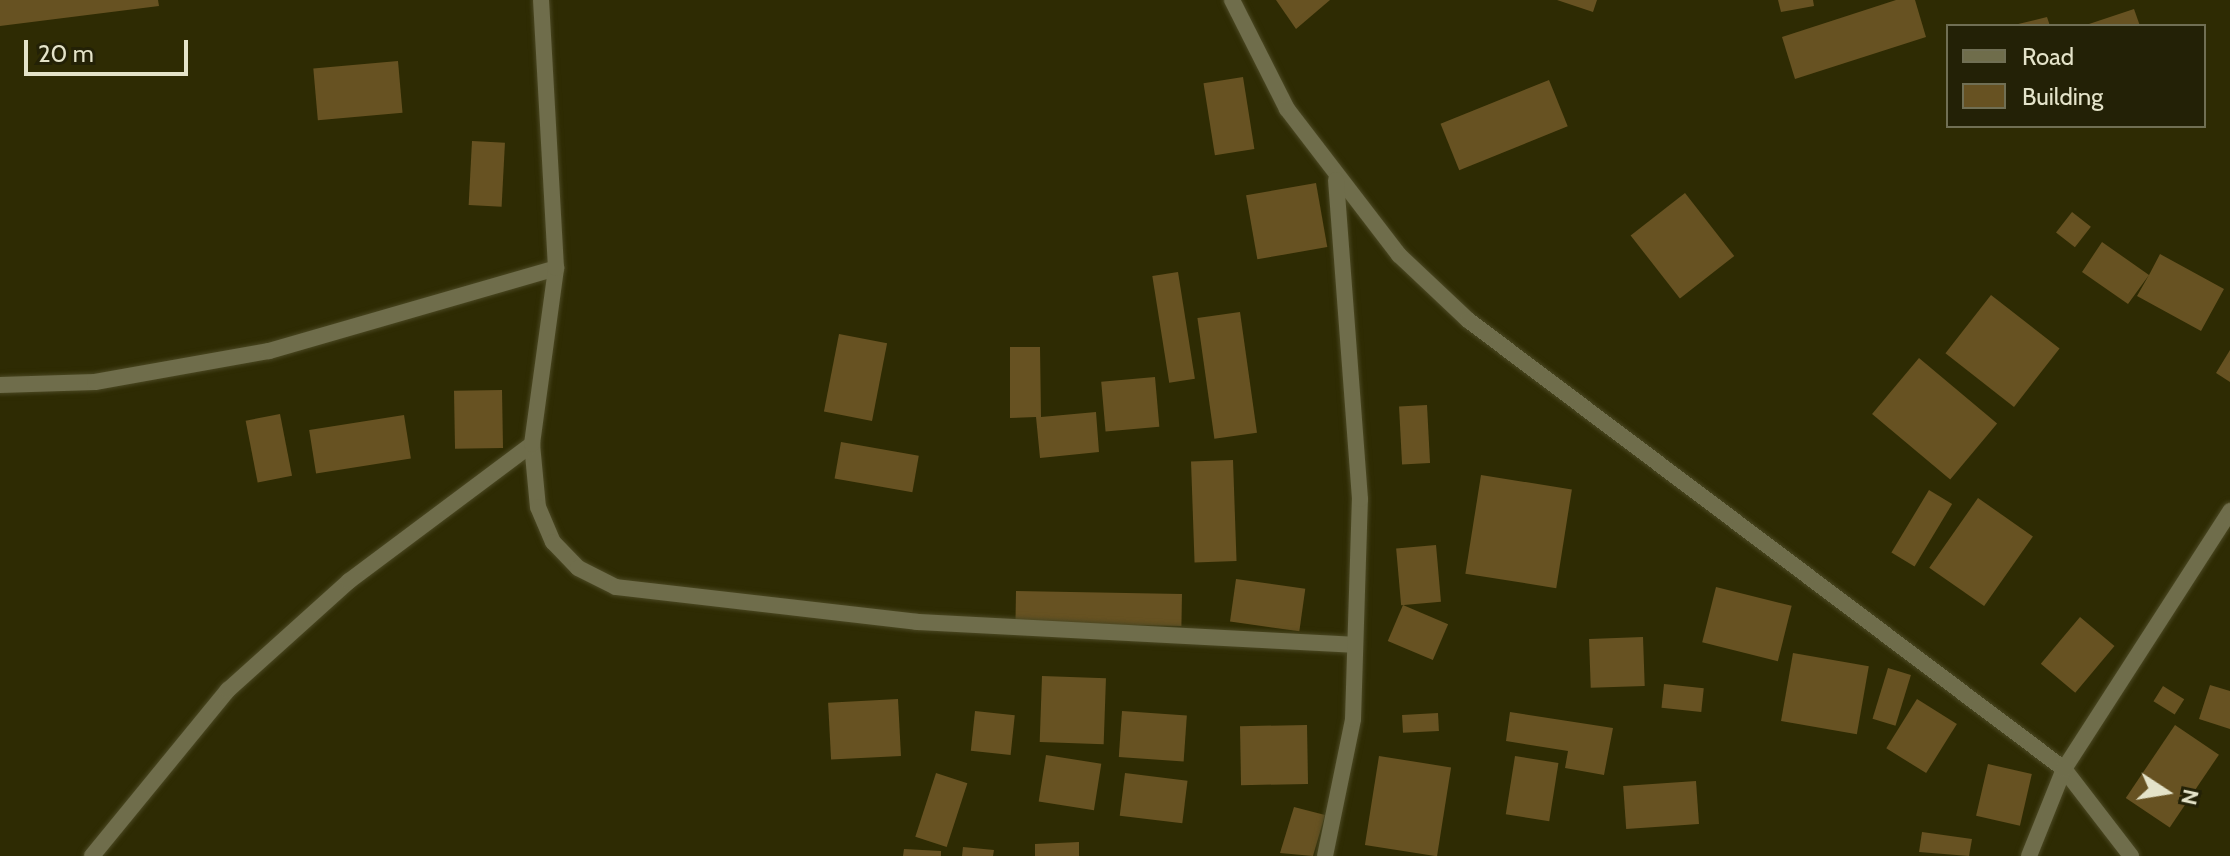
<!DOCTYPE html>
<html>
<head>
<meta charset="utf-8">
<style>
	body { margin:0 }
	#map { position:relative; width:2230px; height:856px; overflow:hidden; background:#2e2b03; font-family:Cabin,sans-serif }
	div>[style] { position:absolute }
	.building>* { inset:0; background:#675222; transform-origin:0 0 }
	.roads { filter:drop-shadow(0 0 2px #4b4823) drop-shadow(0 0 2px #4b4823) }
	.street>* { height:16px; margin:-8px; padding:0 8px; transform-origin:8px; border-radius:8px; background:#6f6d4b }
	span { translate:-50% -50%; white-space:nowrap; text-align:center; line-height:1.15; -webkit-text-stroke:6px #232106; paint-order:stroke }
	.legend { position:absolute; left:1946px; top:24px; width:260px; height:104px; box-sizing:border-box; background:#232106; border:2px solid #706f54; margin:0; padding:10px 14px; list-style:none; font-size:24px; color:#e4e3c9 }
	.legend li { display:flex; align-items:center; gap:16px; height:40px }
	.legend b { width:40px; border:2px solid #706f54 }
	.north { position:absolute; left:2126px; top:752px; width:80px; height:80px; -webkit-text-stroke:6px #232106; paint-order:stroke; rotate:102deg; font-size:22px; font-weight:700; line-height:32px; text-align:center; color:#e4e3c9 }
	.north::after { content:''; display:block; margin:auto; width:28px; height:36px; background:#e4e3c9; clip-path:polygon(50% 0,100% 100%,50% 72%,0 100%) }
	.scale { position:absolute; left:24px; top:40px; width:164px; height:36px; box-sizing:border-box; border:4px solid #e4e3c9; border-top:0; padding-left:10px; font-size:24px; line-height:28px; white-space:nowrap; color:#e4e3c9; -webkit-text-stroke:6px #232106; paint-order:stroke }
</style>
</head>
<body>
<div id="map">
	<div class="building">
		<i style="clip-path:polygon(0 0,158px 0,159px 6px,0 26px)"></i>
		<i style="clip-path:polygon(1276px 0,1330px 0,1296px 29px)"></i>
		<i style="clip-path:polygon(1557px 0,1597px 0,1593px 12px)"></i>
		<i style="clip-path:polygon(1778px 0,1813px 0,1814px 6px,1781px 12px)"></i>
		<i style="clip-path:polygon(1896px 0,1915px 0,1926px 37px,1795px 79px,1782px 37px)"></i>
		<i style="clip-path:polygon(2134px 9px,2140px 26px,2086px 26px,2086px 25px)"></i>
		<i style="clip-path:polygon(2047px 17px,2050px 26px,2014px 26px,2014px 25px)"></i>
		<i style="left:398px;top:61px;width:52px;height:85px;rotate:85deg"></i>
		<i style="left:1243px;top:77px;width:73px;height:40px;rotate:81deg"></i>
		<i style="left:1549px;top:80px;width:50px;height:117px;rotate:68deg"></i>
		<i style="left:472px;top:141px;width:33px;height:64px;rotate:3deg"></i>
		<i style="left:1316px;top:183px;width:65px;height:71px;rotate:80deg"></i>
		<i style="left:1685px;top:193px;width:80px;height:69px;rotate:52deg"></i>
		<i style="left:2072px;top:212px;width:24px;height:26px;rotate:38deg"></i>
		<i style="clip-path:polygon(2102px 242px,2149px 275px,2160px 254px,2224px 289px,2201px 331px,2137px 296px,2149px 275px,2128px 304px,2082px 272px)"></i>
		<i style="left:1178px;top:272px;width:108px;height:26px;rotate:81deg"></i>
		<i style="left:1991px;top:295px;width:87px;height:74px;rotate:38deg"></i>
		<i style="left:1240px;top:312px;width:122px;height:43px;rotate:82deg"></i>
		<i style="left:839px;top:334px;width:49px;height:79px;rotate:11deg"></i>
		<i style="clip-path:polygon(1010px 347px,1040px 347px,1041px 417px,1096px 412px,1099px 452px,1040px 458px,1036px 417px,1010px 418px)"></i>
		<i style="clip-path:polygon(2230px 350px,2230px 382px,2216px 373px)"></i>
		<i style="left:1919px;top:358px;width:102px;height:73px;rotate:40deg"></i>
		<i style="left:1155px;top:377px;width:50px;height:54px;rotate:85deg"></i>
		<i style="left:502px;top:390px;width:58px;height:48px;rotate:89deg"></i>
		<i style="left:1427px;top:405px;width:58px;height:28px;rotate:87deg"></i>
		<i style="left:280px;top:414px;width:63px;height:35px;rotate:79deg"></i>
		<i style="left:404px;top:415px;width:44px;height:96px;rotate:81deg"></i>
		<i style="left:841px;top:442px;width:79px;height:37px;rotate:10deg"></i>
		<i style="left:1233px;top:460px;width:101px;height:42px;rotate:88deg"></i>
		<i style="left:1481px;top:475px;width:92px;height:100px;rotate:9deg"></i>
		<i style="left:1929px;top:490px;width:27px;height:73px;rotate:31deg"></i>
		<i style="left:1978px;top:498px;width:67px;height:85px;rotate:35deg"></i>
		<i style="left:1436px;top:545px;width:57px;height:40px;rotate:85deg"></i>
		<i style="left:1236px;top:579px;width:70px;height:43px;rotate:8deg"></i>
		<i style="left:1716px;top:587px;width:78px;height:57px;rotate:14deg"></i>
		<i style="left:1016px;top:591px;width:166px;height:32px;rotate:1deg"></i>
		<i style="left:1403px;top:605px;width:49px;height:39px;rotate:23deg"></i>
		<i style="left:2080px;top:617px;width:45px;height:61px;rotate:40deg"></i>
		<i style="left:1643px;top:637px;width:49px;height:54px;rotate:88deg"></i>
		<i style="left:1793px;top:653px;width:77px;height:69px;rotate:10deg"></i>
		<i style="left:1888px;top:668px;width:24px;height:53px;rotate:17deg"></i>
		<i style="left:1042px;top:676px;width:64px;height:66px;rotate:2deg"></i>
		<i style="left:1664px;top:684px;width:40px;height:24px;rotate:6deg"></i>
		<i style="clip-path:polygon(2210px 685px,2230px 691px,2230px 729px,2199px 719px)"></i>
		<i style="left:2163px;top:686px;width:25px;height:18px;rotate:32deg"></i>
		<i style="left:898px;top:699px;width:57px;height:70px;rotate:87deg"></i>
		<i style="left:1917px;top:699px;width:47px;height:58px;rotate:32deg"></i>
		<i style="left:975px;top:711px;width:40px;height:40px;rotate:6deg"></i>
		<i style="left:1122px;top:711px;width:65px;height:46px;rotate:4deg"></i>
		<i style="clip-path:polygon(1510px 712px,1613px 728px,1604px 775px,1565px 768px,1568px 751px,1506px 741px)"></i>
		<i style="left:1438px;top:713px;width:18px;height:36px;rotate:87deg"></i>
		<i style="left:1307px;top:725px;width:59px;height:67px;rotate:89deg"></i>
		<i style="left:2175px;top:725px;width:53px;height:88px;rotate:34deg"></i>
		<i style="left:1046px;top:755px;width:56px;height:47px;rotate:9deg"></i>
		<i style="left:1379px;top:756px;width:73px;height:90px;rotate:9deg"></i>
		<i style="left:1515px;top:756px;width:44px;height:59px;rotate:9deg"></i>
		<i style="left:1988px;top:764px;width:45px;height:53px;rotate:13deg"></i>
		<i style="left:936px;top:773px;width:33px;height:67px;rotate:18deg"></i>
		<i style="left:1125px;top:773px;width:63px;height:43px;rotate:7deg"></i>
		<i style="left:1696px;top:781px;width:43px;height:73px;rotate:86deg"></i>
		<i style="clip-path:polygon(1294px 807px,1325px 815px,1313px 856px,1280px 853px)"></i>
		<i style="clip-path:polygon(1922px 832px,1972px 839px,1969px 856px,1919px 852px)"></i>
		<i style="clip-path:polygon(1079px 842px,1079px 856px,1035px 856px,1035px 844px)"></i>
		<i style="clip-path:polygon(963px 847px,994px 850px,993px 856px,962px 856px)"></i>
		<i style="clip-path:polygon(904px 849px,941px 851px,941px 856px,903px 856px)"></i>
	</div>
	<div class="roads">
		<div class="street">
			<i style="left:1232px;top:0;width:122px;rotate:63.2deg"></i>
			<i style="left:1287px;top:109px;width:184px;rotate:52.5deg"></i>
			<i style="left:1399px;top:255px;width:95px;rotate:43.3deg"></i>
			<i style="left:1468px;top:320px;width:746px;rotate:36.99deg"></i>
			<i style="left:2064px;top:769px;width:110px;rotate:52.4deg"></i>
			<i style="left:0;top:385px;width:95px;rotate:-1.8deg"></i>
			<i style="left:95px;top:382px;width:177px;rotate:-10.1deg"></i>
			<i style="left:269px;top:351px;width:299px;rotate:-16.1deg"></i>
			<i style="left:532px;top:444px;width:63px;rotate:84.6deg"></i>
			<i style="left:538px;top:507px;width:38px;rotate:67deg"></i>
			<i style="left:553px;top:542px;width:36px;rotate:46deg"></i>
			<i style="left:578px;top:568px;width:42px;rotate:26.6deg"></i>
			<i style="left:616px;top:587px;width:303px;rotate:6.6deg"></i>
			<i style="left:917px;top:622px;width:438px;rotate:3deg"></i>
			<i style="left:92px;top:856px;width:215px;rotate:-50.7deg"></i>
			<i style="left:228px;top:690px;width:163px;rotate:-42deg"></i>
			<i style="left:349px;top:581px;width:229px;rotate:-36.8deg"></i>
			<i style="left:532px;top:444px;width:178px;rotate:-82.2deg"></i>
			<i style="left:556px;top:268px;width:268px;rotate:-93.2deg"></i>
			<i style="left:1325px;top:856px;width:140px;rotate:-78.4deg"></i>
			<i style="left:1353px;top:719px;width:220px;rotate:-88.2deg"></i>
			<i style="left:1360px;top:499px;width:320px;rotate:-94.3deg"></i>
			<i style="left:2029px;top:856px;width:94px;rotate:-68.1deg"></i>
			<i style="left:2064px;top:769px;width:307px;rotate:-57.2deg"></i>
		</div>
	</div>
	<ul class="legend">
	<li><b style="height:10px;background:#6f6d4b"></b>Road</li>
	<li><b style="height:22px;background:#675222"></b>Building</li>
	</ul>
	<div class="north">N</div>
	<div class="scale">20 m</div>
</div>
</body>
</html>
